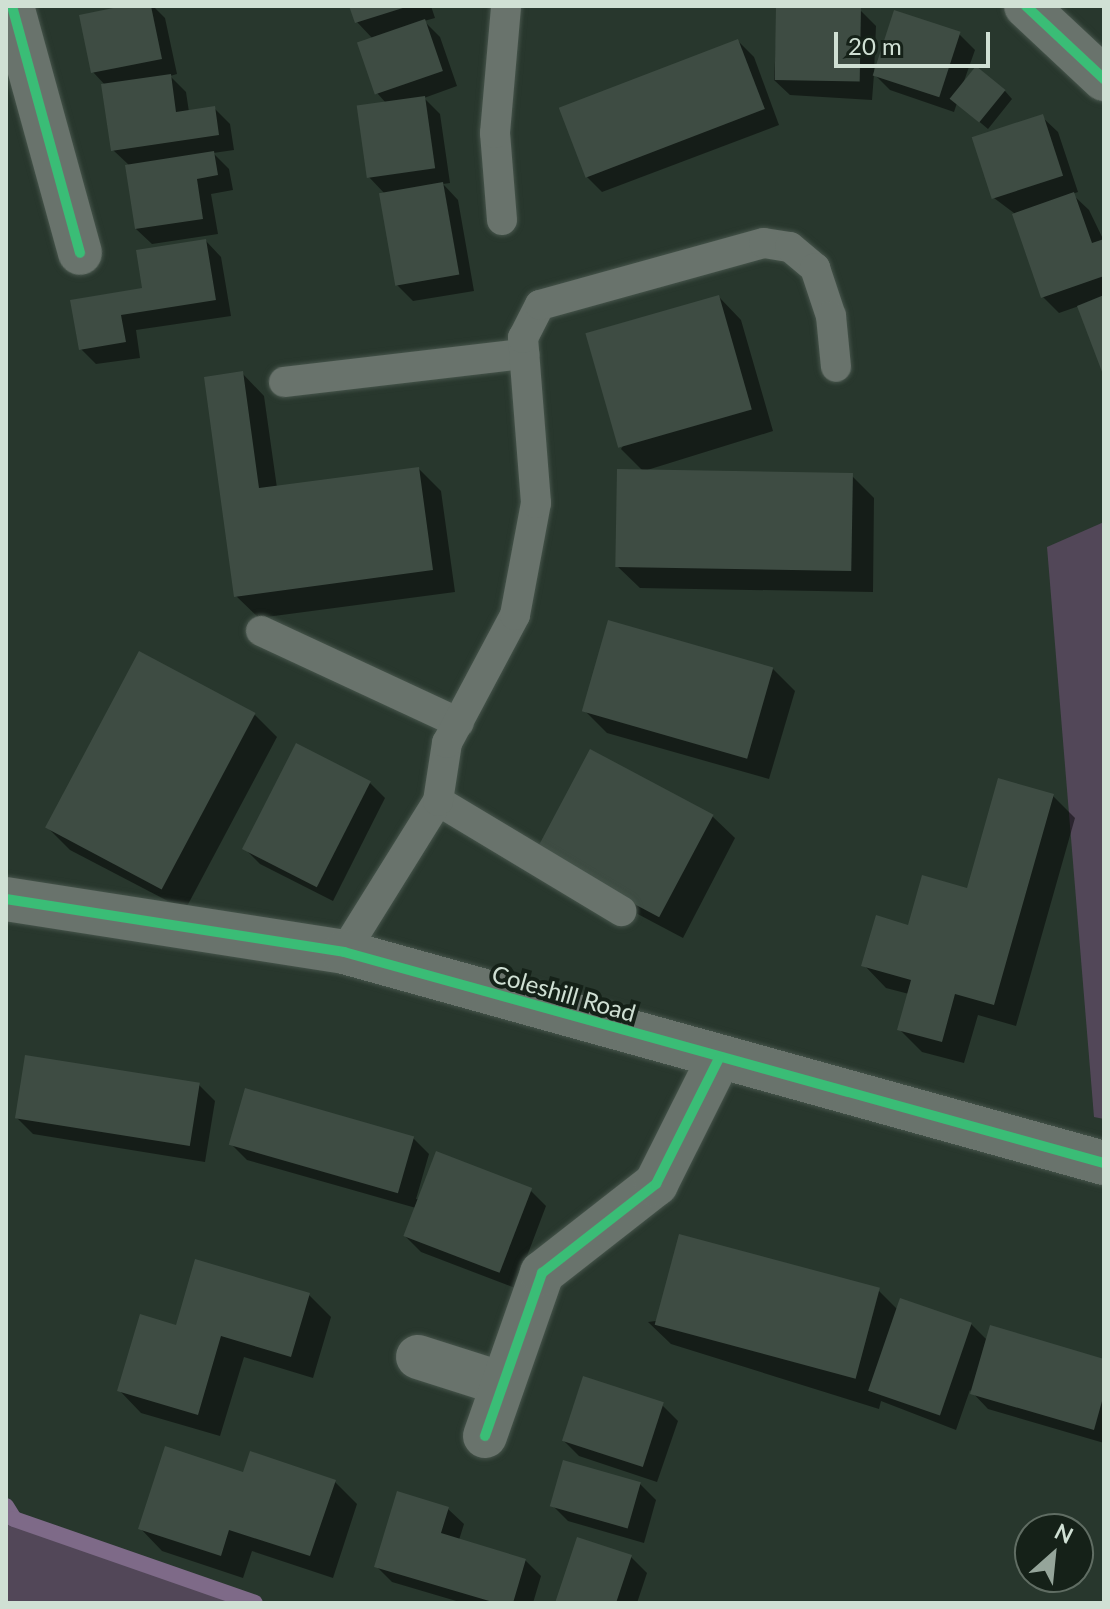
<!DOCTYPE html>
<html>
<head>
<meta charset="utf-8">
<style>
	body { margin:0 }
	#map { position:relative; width:1110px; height:1609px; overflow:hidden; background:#28372d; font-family:Lato,sans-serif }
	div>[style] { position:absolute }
	.green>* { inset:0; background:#524758 }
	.shadow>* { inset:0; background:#0007 }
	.stream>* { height:16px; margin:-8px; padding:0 8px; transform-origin:8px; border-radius:8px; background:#7e6a88 }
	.building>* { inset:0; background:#3e4c43; transform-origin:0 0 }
	.roads { filter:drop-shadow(0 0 2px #46544b) drop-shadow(0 0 2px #46544b) }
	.service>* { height:30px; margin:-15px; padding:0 15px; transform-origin:15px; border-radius:15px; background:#69736c }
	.minor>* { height:44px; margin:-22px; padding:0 22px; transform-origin:22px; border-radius:22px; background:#69736c }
	.tertiary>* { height:44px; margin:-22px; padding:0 22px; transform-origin:22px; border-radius:22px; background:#69736c }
	.cycleway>* { height:10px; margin:-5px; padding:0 5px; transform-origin:5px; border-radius:5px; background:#3abd76 }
	span { translate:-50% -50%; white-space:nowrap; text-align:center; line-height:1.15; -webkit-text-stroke:8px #152118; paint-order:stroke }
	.street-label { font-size:24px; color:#d0e0d4 }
	.frame { position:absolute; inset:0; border:8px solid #d0e0d4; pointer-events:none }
	.north { position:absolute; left:1014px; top:1513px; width:80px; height:80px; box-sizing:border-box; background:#152118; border:2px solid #606d63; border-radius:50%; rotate:27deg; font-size:22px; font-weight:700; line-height:32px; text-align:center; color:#d0e0d4 }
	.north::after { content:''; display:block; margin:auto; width:28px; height:36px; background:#95a59a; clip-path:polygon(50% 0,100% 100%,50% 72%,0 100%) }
	.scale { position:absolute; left:834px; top:32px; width:156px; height:36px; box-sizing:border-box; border:4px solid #d0e0d4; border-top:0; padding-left:10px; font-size:24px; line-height:28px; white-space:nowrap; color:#d0e0d4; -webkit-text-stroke:6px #152118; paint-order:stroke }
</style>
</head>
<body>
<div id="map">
	<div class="green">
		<i style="clip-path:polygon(1104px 522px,1104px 1119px,1094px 1117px,1047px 547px)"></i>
		<i style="clip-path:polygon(6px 1517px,11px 1523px,233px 1603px,6px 1603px)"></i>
	</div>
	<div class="shadow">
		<i style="clip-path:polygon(133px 6px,153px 6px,165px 18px,177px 74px,170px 76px,186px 92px,189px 112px,214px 108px,230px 124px,234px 150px,213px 153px,229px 169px,233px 190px,211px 194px,218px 234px,152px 244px,136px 229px,130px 166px,113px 150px,106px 86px,93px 72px)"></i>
		<i style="clip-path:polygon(351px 6px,431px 6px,435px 18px,424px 21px,440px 37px,457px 86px,424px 98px,440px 114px,450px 183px,443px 184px,458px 200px,474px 291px,413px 301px,397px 285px,385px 194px,368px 176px,386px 103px,377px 93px,373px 39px,357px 22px)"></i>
		<i style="clip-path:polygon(778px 6px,860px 10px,876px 26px,874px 73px,959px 34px,975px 50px,963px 84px,1005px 91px,1012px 99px,988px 129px,957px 103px,954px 112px,890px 90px,874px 74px,872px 100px,790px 95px,774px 80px)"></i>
		<i style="clip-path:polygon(738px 41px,754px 57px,779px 125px,602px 192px,586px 176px)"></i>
		<i style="clip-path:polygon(1042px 117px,1058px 132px,1078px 192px,1072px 194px,1089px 210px,1104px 241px,1104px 372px,1079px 306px,1059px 313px,1043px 297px,1014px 213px,994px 198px)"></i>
		<i style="clip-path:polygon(206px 241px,221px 257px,231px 316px,136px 330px,140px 358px,96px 364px,81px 349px)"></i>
		<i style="clip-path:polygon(719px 297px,741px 320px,773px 431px,644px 471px,852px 476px,874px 498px,873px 592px,640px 588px,617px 566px,644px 472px,621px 449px)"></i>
		<i style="clip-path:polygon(242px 373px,264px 396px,277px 488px,419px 469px,441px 491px,455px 592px,259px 618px,236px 596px)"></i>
		<i style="clip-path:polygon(772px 668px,795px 691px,769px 779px,607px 733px,584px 710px)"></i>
		<i style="clip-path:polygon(255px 715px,277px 737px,185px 910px,70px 850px,48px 828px)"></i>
		<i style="clip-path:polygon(370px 783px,385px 798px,333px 901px,260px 864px,244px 848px)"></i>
		<i style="clip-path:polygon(1053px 796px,1075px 818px,1016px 1026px,978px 1015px,964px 1063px,922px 1052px,899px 1029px,909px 994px,886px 988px,864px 965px,909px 927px,968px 890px)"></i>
		<i style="clip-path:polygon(712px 816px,735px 838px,683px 938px,562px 874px)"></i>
		<i style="clip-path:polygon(199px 1085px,215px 1101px,205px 1162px,33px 1134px,17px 1118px)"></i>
		<i style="clip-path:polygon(413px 1138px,429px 1154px,416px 1199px,530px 1190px,546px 1206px,515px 1288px,421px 1252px,405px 1236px,416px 1208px,247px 1160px,231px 1144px)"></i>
		<i style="clip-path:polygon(879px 1291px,898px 1310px,971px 1324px,988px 1341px,1104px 1361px,1104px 1443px,988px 1409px,970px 1390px,956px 1430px,881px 1401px,879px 1409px,671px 1344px,648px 1322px)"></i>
		<i style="clip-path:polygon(309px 1295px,331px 1317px,313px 1378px,244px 1357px,220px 1436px,141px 1413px,119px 1390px,177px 1327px)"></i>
		<i style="clip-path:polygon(662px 1405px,678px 1421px,657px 1482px,579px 1456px,563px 1440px)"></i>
		<i style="clip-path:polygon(244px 1474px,335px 1482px,357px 1504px,333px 1578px,252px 1551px,243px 1578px,162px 1551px,140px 1528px)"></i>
		<i style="clip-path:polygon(640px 1484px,656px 1500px,644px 1543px,568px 1521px,552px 1505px)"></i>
		<i style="clip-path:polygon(448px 1509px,464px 1524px,459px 1540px,525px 1560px,541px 1576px,533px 1603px,463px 1603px,392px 1582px,376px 1566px)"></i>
		<i style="clip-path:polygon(631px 1557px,647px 1573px,637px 1603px,557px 1603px)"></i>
	</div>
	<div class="stream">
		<i style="left:6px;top:1506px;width:15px;rotate:58deg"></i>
		<i style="left:14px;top:1519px;width:255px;rotate:19.2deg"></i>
	</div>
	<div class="building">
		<i style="clip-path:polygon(123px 6px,151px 6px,162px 59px,91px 73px,79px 15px)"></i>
		<i style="clip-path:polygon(349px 6px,406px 6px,406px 7px,355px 23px)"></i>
		<i style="left:776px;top:6px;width:85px;height:74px;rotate:1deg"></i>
		<i style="left:894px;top:10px;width:70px;height:69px;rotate:18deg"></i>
		<i style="left:425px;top:19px;width:55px;height:72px;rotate:71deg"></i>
		<i style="left:738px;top:39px;width:75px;height:192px;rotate:69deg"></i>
		<i style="left:976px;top:66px;width:38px;height:42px;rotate:39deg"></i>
		<i style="clip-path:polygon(171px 74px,176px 112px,215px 106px,219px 135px,111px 151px,101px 84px)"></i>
		<i style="left:425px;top:96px;width:73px;height:69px;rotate:82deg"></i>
		<i style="left:1043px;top:114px;width:65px;height:75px;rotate:72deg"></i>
		<i style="clip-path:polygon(214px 151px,218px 175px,197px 179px,203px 219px,135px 229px,125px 165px)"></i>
		<i style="left:443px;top:182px;width:94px;height:65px;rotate:80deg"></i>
		<i style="clip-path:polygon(1074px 192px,1092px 243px,1104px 239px,1104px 276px,1041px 298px,1012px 214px)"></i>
		<i style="clip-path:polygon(206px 239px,216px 300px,121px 315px,126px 342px,79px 350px,70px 300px,142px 288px,136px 250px)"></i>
		<i style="left:719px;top:295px;width:119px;height:139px;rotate:74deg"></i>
		<i style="clip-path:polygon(1104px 295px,1104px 377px,1077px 306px)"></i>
		<i style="clip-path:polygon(243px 371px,259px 488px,419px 467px,433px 570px,234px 597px,204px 377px)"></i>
		<i style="left:617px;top:469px;width:236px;height:98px;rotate:1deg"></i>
		<i style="left:608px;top:620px;width:172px;height:95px;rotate:16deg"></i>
		<i style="left:139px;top:651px;width:132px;height:200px;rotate:28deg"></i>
		<i style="left:296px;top:743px;width:84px;height:119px;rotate:27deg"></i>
		<i style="left:590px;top:749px;width:140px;height:116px;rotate:28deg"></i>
		<i style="clip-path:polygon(998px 778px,1054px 794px,994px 1005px,955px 994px,942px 1042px,897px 1030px,911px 980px,861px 966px,876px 915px,908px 925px,922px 875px,967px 888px)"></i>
		<i style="left:25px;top:1055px;width:177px;height:64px;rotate:9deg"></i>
		<i style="left:245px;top:1088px;width:176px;height:59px;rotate:16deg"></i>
		<i style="left:436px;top:1151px;width:103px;height:91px;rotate:21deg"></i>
		<i style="left:679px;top:1234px;width:208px;height:94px;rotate:15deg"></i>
		<i style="clip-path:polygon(195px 1259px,310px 1293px,291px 1357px,221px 1336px,198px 1415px,117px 1391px,140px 1314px,176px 1325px)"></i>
		<i style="left:900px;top:1298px;width:76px;height:98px;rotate:19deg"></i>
		<i style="clip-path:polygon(990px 1325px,1104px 1359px,1104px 1394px,1094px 1430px,970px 1394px)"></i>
		<i style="left:583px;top:1376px;width:85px;height:68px;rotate:18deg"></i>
		<i style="clip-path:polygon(165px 1446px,243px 1472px,250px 1451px,336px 1480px,310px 1556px,229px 1530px,221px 1556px,138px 1529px)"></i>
		<i style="left:563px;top:1460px;width:81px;height:48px;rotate:16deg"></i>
		<i style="clip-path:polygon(397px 1491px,449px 1507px,441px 1533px,526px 1559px,513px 1603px,496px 1603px,374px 1567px)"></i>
		<i style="clip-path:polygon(577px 1537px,632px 1555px,616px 1603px,555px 1603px)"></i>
	</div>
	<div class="roads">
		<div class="service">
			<i style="left:502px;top:220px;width:87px;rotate:-94.6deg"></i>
			<i style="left:495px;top:133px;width:127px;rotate:-85deg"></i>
			<i style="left:284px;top:382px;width:242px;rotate:-6.7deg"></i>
			<i style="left:261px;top:631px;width:218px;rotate:24.9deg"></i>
			<i style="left:438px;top:801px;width:214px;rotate:31deg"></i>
			<i style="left:344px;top:952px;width:178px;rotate:-58.1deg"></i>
			<i style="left:438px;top:801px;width:59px;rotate:-81.2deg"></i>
			<i style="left:447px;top:743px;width:145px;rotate:-62deg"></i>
			<i style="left:515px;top:615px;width:114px;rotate:-79.4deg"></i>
			<i style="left:536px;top:503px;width:166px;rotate:-94.5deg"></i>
			<i style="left:523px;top:338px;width:37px;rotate:-63deg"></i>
			<i style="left:540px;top:305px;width:232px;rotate:-15.5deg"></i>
			<i style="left:764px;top:243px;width:26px;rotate:9deg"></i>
			<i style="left:790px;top:247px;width:33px;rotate:40deg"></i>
			<i style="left:815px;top:268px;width:51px;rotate:71.6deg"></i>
			<i style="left:831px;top:316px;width:51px;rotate:84.4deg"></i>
		</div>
		<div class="minor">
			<i style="left:12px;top:6px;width:256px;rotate:74.6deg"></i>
			<i style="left:1026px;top:6px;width:107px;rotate:43.1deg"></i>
			<i style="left:418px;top:1357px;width:89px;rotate:17.6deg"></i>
			<i style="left:485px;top:1436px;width:173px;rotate:-70.7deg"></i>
			<i style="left:542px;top:1273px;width:145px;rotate:-38deg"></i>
			<i style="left:656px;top:1184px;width:141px;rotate:-63.4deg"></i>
		</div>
		<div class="tertiary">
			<i style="left:6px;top:899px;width:342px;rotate:8.9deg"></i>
			<i style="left:344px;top:952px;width:789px;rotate:15.52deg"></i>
		</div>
	</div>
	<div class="cycleway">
		<i style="left:12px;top:6px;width:256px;rotate:74.6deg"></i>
		<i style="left:1026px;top:6px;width:107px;rotate:43.1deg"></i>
		<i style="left:6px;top:899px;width:342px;rotate:8.9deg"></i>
		<i style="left:344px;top:952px;width:789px;rotate:15.52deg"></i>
		<i style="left:485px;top:1436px;width:173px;rotate:-70.7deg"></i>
		<i style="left:542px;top:1273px;width:145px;rotate:-38deg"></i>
		<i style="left:656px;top:1184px;width:141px;rotate:-63.4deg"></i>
	</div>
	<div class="street-label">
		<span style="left:564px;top:993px;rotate:16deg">Coleshill Road</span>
	</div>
	<div class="frame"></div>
	<div class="north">N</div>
	<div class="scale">20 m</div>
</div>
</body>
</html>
